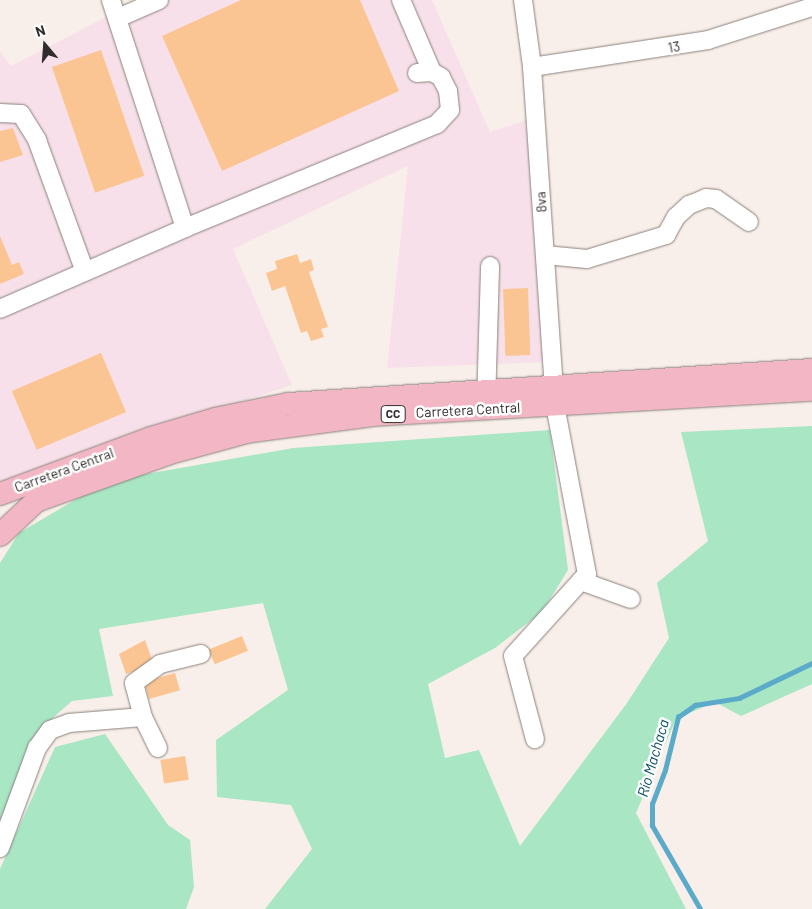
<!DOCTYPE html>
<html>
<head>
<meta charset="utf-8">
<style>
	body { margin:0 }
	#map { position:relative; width:812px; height:909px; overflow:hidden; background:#f9efea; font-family:Barlow,sans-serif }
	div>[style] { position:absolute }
	.industrial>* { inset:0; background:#f8e0ea }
	.green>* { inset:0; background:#a8e6c4 }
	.stream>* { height:4.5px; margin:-2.25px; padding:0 2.25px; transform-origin:2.25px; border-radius:2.25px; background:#5caaca }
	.building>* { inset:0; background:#fbc593; transform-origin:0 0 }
	.roads { filter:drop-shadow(0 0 1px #8a817d) drop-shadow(0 0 1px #8a817d) }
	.minor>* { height:18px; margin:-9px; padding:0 9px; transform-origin:9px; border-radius:9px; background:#fff }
	.major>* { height:22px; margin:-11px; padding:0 11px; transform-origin:11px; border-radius:11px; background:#f2b6c4 }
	span { translate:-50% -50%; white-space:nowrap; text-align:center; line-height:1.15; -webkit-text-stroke:5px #fefefe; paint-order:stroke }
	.shield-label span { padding:1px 4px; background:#fefefe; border:1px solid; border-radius:4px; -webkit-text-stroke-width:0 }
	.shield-label { font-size:12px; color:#302c2b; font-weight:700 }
	.street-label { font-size:14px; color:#302c2b }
	.water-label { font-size:15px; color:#064b62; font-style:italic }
	.north { position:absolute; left:20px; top:20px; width:50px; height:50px; -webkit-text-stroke:4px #fefefe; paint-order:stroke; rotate:342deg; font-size:14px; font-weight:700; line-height:20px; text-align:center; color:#302c2b }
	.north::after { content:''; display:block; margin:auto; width:18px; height:22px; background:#302c2b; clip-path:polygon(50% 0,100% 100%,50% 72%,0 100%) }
</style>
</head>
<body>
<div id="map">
	<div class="industrial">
		<i style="clip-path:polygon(139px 0,432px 0,490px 132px,533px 118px,547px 362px,387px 368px,408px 166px,233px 249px,292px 385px,130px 438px,0 487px,0 51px,11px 66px)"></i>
	</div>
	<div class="green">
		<i style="clip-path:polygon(812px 426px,812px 684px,741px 716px,715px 702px,676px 719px,636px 813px,686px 909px,265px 909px,312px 849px,291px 805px,217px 797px,216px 740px,288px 690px,263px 603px,99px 629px,113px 696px,72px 701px,39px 730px,0 833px,0 563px,19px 533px,107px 481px,293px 448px,550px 430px,568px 570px,542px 612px,495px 648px,428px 684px,445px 758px,479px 750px,520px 846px,627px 703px,669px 638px,657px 583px,708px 541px,681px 432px)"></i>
		<i style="clip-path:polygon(105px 734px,168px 825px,190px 840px,194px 887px,186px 909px,0 909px,0 869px,55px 747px)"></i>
	</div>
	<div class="stream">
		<i style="left:700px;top:909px;width:96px;rotate:-120deg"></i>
		<i style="left:652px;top:826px;width:22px;rotate:-90deg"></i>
		<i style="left:652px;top:804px;width:36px;rotate:-69deg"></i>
		<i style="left:665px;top:770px;width:55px;rotate:-76.2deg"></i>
		<i style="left:678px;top:717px;width:21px;rotate:-35deg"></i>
		<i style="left:695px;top:705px;width:45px;rotate:-9deg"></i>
		<i style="left:739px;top:698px;width:81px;rotate:-25.6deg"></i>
	</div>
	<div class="building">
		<i style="clip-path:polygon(241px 0,360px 0,399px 91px,222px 171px,162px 36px)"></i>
		<i style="left:101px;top:50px;width:133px;height:52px;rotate:71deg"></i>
		<i style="clip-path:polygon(13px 128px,23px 155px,0 162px,0 131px)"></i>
		<i style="clip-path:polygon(0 236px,12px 265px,19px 262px,24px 274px,0 284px)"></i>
		<i style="clip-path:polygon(297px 254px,300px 263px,311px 259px,314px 270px,309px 272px,328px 327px,321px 329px,324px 337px,311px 341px,307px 331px,301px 333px,285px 286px,272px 291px,266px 273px,277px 269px,275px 261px)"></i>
		<i style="left:528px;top:288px;width:67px;height:25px;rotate:88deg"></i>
		<i style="left:101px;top:353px;width:64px;height:97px;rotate:67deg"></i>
		<i style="left:242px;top:636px;width:16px;height:36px;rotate:68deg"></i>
		<i style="clip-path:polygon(145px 640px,154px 665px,126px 674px,119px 654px)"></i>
		<i style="left:175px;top:673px;width:18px;height:32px;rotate:74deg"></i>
		<i style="left:185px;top:756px;width:24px;height:25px;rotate:81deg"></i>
	</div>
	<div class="roads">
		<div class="minor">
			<i style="left:401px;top:0;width:78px;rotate:66.7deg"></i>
			<i style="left:523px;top:0;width:68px;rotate:82.3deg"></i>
			<i style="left:532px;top:67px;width:339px;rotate:86.1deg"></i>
			<i style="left:555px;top:405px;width:172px;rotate:79.3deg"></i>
			<i style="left:587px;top:574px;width:110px;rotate:132.1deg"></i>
			<i style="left:513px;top:656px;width:86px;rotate:75.2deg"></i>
			<i style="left:118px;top:18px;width:45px;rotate:-23.7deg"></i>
			<i style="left:532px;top:67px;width:178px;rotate:-8.7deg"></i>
			<i style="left:708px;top:40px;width:109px;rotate:-17.6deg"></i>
			<i style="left:0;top:113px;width:21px;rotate:3deg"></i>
			<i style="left:21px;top:114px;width:31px;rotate:58deg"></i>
			<i style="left:37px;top:140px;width:140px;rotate:70deg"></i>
			<i style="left:185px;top:228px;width:273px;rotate:-22.4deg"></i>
			<i style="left:437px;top:124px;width:19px;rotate:-47deg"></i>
			<i style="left:450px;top:110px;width:19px;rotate:-96deg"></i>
			<i style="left:448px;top:91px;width:16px;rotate:-117deg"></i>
			<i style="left:441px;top:77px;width:10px;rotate:-151deg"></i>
			<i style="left:432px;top:72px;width:15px;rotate:176deg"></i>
			<i style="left:545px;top:255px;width:42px;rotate:5.4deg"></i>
			<i style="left:587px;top:259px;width:83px;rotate:-16.9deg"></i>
			<i style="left:666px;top:235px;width:21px;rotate:-61deg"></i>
			<i style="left:676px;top:217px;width:18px;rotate:-43deg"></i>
			<i style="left:689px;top:205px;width:18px;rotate:-22deg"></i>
			<i style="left:706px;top:198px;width:10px;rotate:6deg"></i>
			<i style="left:716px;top:199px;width:40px;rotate:34.9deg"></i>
			<i style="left:0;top:309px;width:202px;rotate:-23.6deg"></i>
			<i style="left:185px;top:228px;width:240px;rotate:-108deg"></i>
			<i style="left:486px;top:404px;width:138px;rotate:-88.3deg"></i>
			<i style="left:581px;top:581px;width:53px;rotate:19.8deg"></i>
			<i style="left:158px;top:748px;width:34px;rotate:-116deg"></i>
			<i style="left:143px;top:717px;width:35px;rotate:-105deg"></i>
			<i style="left:134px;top:683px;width:32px;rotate:-36deg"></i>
			<i style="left:160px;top:664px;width:42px;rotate:-13.7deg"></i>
			<i style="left:0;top:848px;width:107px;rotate:-69.7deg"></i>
			<i style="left:37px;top:748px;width:22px;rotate:-54deg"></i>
			<i style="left:50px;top:730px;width:20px;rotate:-20deg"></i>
			<i style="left:69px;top:723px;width:74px;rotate:-4.6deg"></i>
		</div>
		<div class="major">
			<i style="left:0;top:494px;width:161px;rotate:-20.3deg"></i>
			<i style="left:151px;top:438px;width:67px;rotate:-16.5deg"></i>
			<i style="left:215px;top:419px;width:76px;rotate:-11.5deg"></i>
			<i style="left:289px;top:404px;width:524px;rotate:-3.72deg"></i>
			<i style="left:0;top:535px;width:50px;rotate:-43.4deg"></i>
			<i style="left:36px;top:501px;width:142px;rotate:-19.7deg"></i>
			<i style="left:170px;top:453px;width:79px;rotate:-15.4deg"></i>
			<i style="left:246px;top:432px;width:128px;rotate:-7.6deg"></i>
			<i style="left:373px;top:415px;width:440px;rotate:-3.3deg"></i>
		</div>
	</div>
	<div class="shield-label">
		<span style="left:393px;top:414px">CC</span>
	</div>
	<div class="street-label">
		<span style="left:674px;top:47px;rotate:-10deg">13</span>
		<span style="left:541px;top:202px;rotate:-94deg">8va</span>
		<span style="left:468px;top:410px;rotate:-3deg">Carretera Central</span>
		<span style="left:64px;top:470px;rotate:-20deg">Carretera Central</span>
	</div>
	<div class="water-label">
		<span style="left:653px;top:758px;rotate:-74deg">Río Machaca</span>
	</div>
	<div class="north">N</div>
</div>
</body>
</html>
